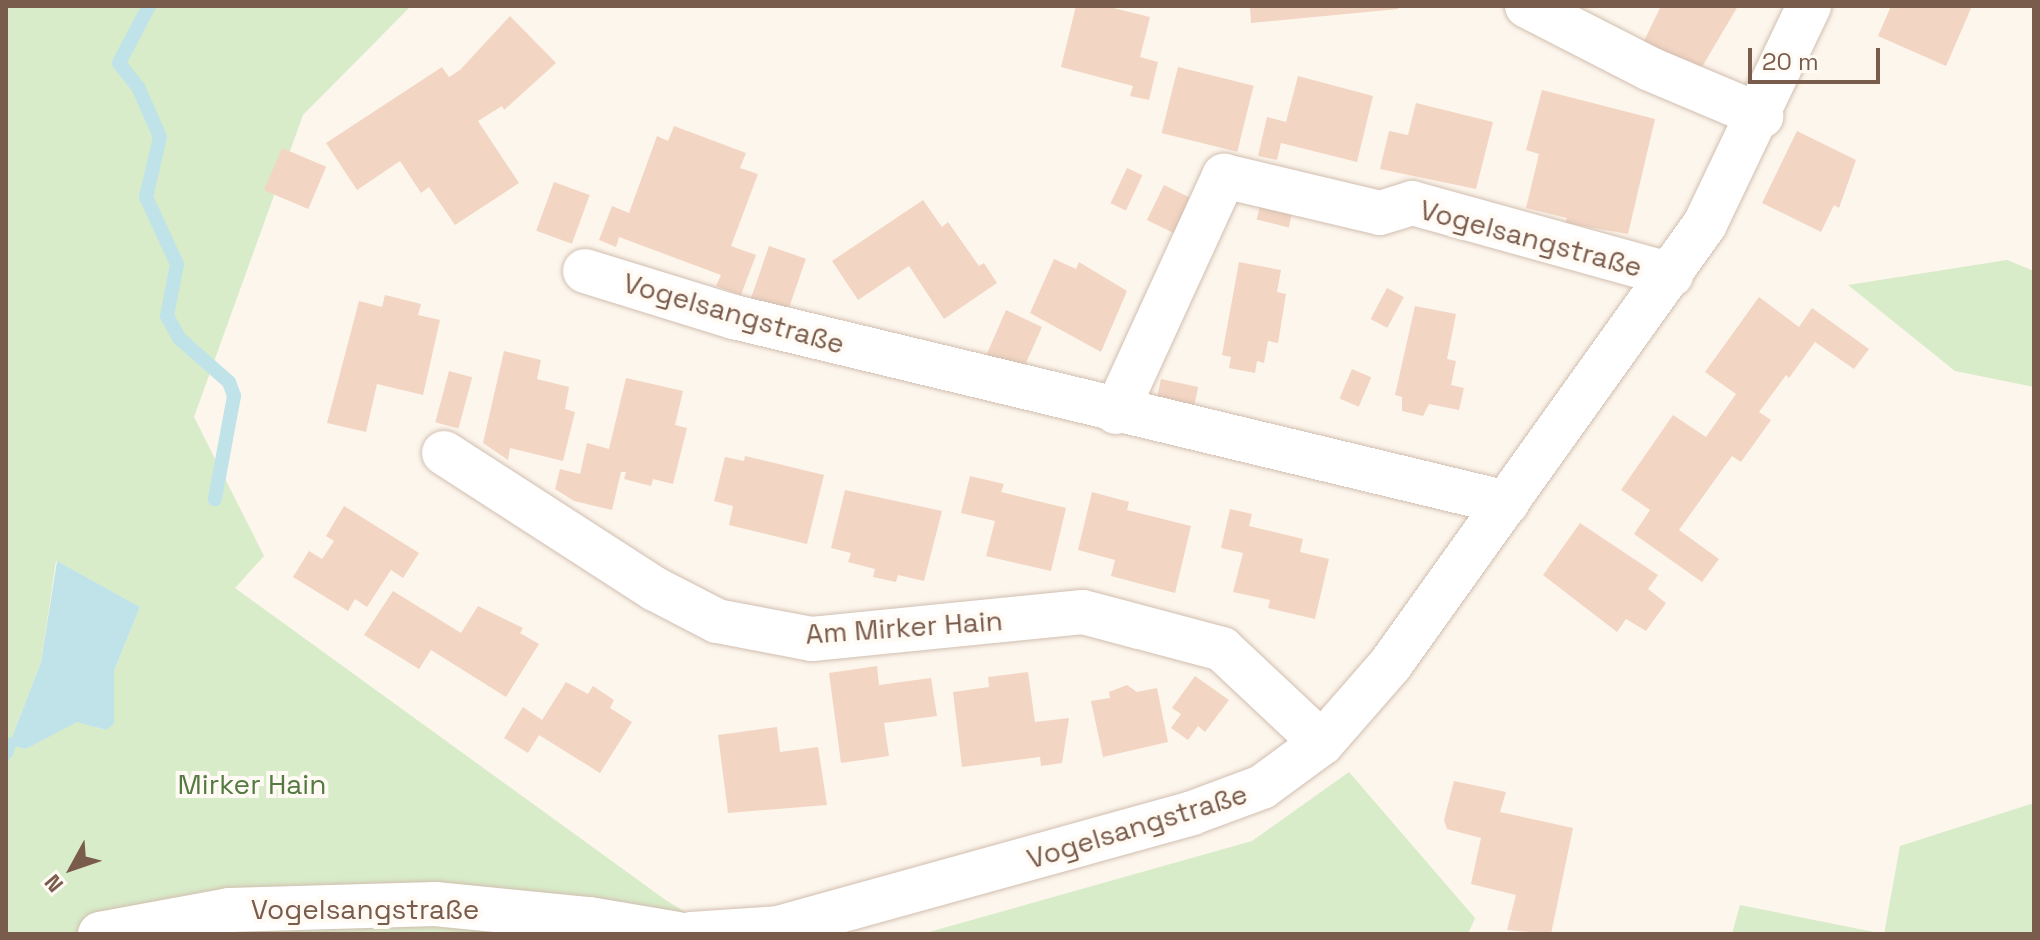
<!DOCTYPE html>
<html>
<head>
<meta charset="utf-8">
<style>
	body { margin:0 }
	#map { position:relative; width:2040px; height:940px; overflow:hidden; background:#fdf6ec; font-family:"Space Grotesk",sans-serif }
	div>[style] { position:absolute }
	.green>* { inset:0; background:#d8ecc9 }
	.water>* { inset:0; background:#bfe3e8 }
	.stream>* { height:14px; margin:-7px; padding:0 7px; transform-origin:7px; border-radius:7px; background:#bfe3e8 }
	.building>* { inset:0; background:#f3d5c3; transform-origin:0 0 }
	.roads { filter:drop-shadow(0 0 2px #d1beb0) drop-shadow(0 0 2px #d1beb0) }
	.minor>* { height:44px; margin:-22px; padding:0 22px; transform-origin:22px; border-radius:22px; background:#fff }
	span { translate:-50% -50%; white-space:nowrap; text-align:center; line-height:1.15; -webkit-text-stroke:8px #fffaf3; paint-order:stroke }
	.street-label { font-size:28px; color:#7a5c4d }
	.park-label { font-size:28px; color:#537a41 }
	.frame { position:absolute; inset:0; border:8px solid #7a5c4d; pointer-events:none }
	.north { position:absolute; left:32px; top:828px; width:80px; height:80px; -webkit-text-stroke:6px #fffaf3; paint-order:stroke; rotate:230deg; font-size:22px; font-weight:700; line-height:32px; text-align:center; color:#7a5c4d }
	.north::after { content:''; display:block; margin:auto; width:28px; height:36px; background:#7a5c4d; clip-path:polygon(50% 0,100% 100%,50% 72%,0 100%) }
	.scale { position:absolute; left:1748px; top:48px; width:132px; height:36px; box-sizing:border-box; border:4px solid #7a5c4d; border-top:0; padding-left:10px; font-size:24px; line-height:28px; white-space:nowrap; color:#7a5c4d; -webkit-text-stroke:6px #fffaf3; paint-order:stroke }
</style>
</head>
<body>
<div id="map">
	<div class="green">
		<i style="clip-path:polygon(evenodd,6px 6px,411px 6px,303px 115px,194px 417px,264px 556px,235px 588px,667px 901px,721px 934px,6px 934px,6px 6px,56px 561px,140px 607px,114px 671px,114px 724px,105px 730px,77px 721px,26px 749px,9px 745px,41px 662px,56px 561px)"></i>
		<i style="clip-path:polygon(2007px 260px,2034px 271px,2034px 387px,1955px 371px,1848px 285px)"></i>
		<i style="clip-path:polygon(1349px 772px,1475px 918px,1468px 934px,922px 934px,1252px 841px)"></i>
		<i style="clip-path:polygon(2034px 803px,2034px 934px,1732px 934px,1740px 905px,1884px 934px,1900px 846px)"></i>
	</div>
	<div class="water">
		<i style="clip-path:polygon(57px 561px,140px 607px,114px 671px,114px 724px,106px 730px,77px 722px,26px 749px,9px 745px,41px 662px)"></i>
	</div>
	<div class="stream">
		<i style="left:149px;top:6px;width:64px;rotate:117.8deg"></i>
		<i style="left:119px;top:63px;width:33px;rotate:52deg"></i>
		<i style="left:139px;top:89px;width:52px;rotate:66.4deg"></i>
		<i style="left:160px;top:137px;width:62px;rotate:103.1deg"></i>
		<i style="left:146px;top:197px;width:74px;rotate:65.2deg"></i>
		<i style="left:177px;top:264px;width:53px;rotate:100.9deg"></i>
		<i style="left:167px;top:316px;width:26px;rotate:61deg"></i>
		<i style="left:180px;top:339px;width:65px;rotate:41.3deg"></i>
		<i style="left:229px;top:382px;width:15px;rotate:70deg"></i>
		<i style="left:234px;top:396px;width:105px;rotate:100.5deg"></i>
		<i style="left:6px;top:753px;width:9px;rotate:-69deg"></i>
	</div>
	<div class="building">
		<i style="clip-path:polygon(1076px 6px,1105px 6px,1150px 17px,1140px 57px,1158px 62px,1149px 100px,1130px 96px,1133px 86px,1061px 67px)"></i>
		<i style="clip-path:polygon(1250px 6px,1398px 6px,1398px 9px,1251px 23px)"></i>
		<i style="clip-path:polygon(1661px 6px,1738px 6px,1696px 77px,1642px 45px)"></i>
		<i style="clip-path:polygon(1891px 6px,1972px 6px,1946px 66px,1878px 36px)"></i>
		<i style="clip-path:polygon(510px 16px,556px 63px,504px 110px,502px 106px,478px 121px,519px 183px,455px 225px,429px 187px,421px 193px,400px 161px,357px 190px,326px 143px,442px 67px,449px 77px,460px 70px)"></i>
		<i style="left:1178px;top:67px;width:78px;height:68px;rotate:14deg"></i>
		<i style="clip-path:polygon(1298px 76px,1373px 96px,1357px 162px,1281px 143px,1277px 160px,1258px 156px,1267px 117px,1286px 122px)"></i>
		<i style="clip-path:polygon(1542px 90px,1655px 119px,1628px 234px,1565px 223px,1567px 218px,1526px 208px,1539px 154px,1526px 150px)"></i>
		<i style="clip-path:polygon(1416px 103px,1493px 122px,1476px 189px,1380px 169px,1389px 131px,1408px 135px)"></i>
		<i style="clip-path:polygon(674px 126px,746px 153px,740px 168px,758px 174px,731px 246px,756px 255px,741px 295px,716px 286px,721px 275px,619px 237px,616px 247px,599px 240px,612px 206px,629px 213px,657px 136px,668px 141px)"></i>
		<i style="clip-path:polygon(1797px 131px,1856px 160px,1839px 208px,1834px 205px,1821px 232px,1762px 203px)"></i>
		<i style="left:282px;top:148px;width:48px;height:46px;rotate:23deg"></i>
		<i style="left:1127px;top:168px;width:17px;height:39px;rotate:25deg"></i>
		<i style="left:554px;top:182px;width:38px;height:52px;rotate:20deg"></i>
		<i style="left:1164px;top:185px;width:37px;height:39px;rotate:26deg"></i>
		<i style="clip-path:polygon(923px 200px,942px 227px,948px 222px,979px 266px,984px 263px,997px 283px,944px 319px,909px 266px,858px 300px,832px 261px)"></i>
		<i style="left:1261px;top:202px;width:33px;height:18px;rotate:14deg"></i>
		<i style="left:769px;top:246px;width:39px;height:59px;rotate:19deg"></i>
		<i style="clip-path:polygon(1054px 259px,1076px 269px,1079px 262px,1127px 291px,1101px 352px,1030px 313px)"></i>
		<i style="clip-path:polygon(1239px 262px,1281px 270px,1277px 292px,1286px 294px,1278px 343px,1268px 341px,1264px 363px,1257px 361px,1255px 373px,1229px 368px,1231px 357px,1222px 355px)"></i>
		<i style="left:1387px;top:288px;width:19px;height:35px;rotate:28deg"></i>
		<i style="clip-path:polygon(385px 295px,421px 304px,418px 315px,440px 320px,423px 395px,377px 384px,366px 432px,327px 423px,359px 301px,382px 307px)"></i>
		<i style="clip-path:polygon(1759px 297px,1799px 327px,1812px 308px,1869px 349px,1854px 369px,1815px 342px,1789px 378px,1786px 375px,1759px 412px,1771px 420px,1741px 462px,1732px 456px,1679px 530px,1719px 559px,1702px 582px,1634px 534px,1650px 510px,1621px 490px,1673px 415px,1706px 437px,1736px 394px,1705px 372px)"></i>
		<i style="clip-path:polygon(1415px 306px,1456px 314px,1447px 359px,1456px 361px,1451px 385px,1464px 388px,1459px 410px,1429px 404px,1423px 416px,1402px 411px,1402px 397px,1395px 395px)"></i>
		<i style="clip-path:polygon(1006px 310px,1042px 327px,1025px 365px,986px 356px)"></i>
		<i style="clip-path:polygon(504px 351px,541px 360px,537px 379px,569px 387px,565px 409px,575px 412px,563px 461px,510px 448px,508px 460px,483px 443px)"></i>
		<i style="left:1352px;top:369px;width:21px;height:32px;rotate:23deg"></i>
		<i style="left:449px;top:371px;width:24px;height:53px;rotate:15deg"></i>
		<i style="clip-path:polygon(626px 378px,683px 391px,675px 425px,687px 428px,673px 484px,653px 479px,651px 486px,624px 479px,626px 472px,621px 472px,612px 510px,574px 501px,555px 489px,560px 469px,580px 474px,587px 443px,609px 449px)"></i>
		<i style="left:1161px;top:379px;width:38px;height:19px;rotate:12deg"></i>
		<i style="clip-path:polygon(745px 456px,824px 475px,807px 544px,729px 525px,733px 506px,714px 501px,725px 457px,744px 461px)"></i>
		<i style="clip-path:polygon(970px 476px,1004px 484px,1001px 492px,1066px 508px,1051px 571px,986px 556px,995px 521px,961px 513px)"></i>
		<i style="clip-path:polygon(845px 490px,942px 511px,924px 581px,898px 575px,896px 582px,873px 577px,875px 569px,848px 562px,851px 553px,831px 548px)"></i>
		<i style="clip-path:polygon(1092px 492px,1129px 502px,1127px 510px,1191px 526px,1175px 593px,1111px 576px,1115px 560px,1078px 550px)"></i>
		<i style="clip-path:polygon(344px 506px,419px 553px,403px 578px,391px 570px,367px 607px,355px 599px,348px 611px,293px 577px,309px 551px,322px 559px,334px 541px,326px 536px)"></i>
		<i style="clip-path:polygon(1230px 509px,1252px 514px,1249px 526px,1303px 539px,1300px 552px,1329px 559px,1315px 619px,1268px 608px,1270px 600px,1233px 592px,1243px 553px,1221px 548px)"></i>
		<i style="clip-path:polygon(1580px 523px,1658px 575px,1648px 589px,1666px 603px,1646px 631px,1626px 619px,1617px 632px,1543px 575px)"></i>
		<i style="clip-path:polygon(393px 591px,461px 633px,478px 606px,523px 628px,520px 633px,539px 644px,506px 697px,431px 650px,419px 669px,364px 635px)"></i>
		<i style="clip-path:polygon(877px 666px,879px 685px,931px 678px,937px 716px,884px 723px,889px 756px,841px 763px,829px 673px)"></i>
		<i style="clip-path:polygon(1028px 672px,1035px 722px,1069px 718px,1062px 763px,1041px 766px,1040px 757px,962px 767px,953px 692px,989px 687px,988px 677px)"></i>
		<i style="clip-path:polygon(1195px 676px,1229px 700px,1205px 732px,1198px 726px,1188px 740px,1171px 728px,1181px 714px,1172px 708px)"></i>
		<i style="clip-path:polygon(566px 682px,588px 694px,593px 686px,614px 700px,610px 708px,632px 722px,600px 773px,539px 735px,528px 753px,504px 738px,523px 707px,542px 720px)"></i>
		<i style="clip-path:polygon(1127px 685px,1137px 692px,1157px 688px,1168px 742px,1103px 757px,1091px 701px,1110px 698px,1109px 692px)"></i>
		<i style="clip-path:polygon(777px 727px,780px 752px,818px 747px,827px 805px,728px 813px,718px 735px)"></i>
		<i style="clip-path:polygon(1454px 781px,1506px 792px,1500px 812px,1573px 828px,1551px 934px,1507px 930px,1516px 895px,1471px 884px,1481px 838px,1447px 829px,1444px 820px)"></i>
	</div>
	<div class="roads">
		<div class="minor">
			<i style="left:1527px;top:6px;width:138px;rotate:27.1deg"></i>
			<i style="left:1650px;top:69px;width:121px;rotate:22.9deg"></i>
			<i style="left:585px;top:271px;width:156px;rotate:17.2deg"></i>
			<i style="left:734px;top:317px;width:795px;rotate:13.53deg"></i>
			<i style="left:1116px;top:412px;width:260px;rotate:-65.4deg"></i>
			<i style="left:1224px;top:176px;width:160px;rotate:13.3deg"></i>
			<i style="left:1380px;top:213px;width:34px;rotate:-17deg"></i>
			<i style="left:1412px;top:203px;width:269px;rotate:15.5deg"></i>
			<i style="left:444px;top:453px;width:251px;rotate:32.8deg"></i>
			<i style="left:655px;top:589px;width:70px;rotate:27.3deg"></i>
			<i style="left:717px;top:621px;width:97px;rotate:10.7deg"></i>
			<i style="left:812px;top:639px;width:272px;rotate:-5.7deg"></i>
			<i style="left:1083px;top:612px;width:144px;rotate:14.9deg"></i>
			<i style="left:1222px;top:649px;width:137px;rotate:43.2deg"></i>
			<i style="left:100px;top:934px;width:131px;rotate:-10.5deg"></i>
			<i style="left:229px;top:910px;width:206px;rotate:-1.7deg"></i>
			<i style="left:435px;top:904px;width:155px;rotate:5.6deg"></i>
			<i style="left:589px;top:919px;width:90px;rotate:9.6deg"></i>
			<i style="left:691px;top:934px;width:87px;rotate:-3.9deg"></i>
			<i style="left:778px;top:928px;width:430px;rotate:-15.5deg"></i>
			<i style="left:1192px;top:813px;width:75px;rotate:-20.4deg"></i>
			<i style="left:1262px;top:787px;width:74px;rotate:-36.3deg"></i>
			<i style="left:1322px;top:743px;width:103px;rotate:-48.9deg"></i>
			<i style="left:1390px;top:665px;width:542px;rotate:-54.46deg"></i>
			<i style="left:1705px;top:224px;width:242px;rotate:-64.5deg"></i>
		</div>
	</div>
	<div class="street-label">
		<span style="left:1531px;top:238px;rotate:15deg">Vogelsangstraße</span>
		<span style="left:734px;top:313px;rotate:16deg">Vogelsangstraße</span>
		<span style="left:904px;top:627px;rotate:-4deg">Am Mirker Hain</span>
		<span style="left:1137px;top:826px;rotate:-17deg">Vogelsangstraße</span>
		<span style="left:365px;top:909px">Vogelsangstraße</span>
	</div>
	<div class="park-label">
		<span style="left:252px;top:784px">Mirker Hain</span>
	</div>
	<div class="frame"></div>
	<div class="north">N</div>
	<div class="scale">20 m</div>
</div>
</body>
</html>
